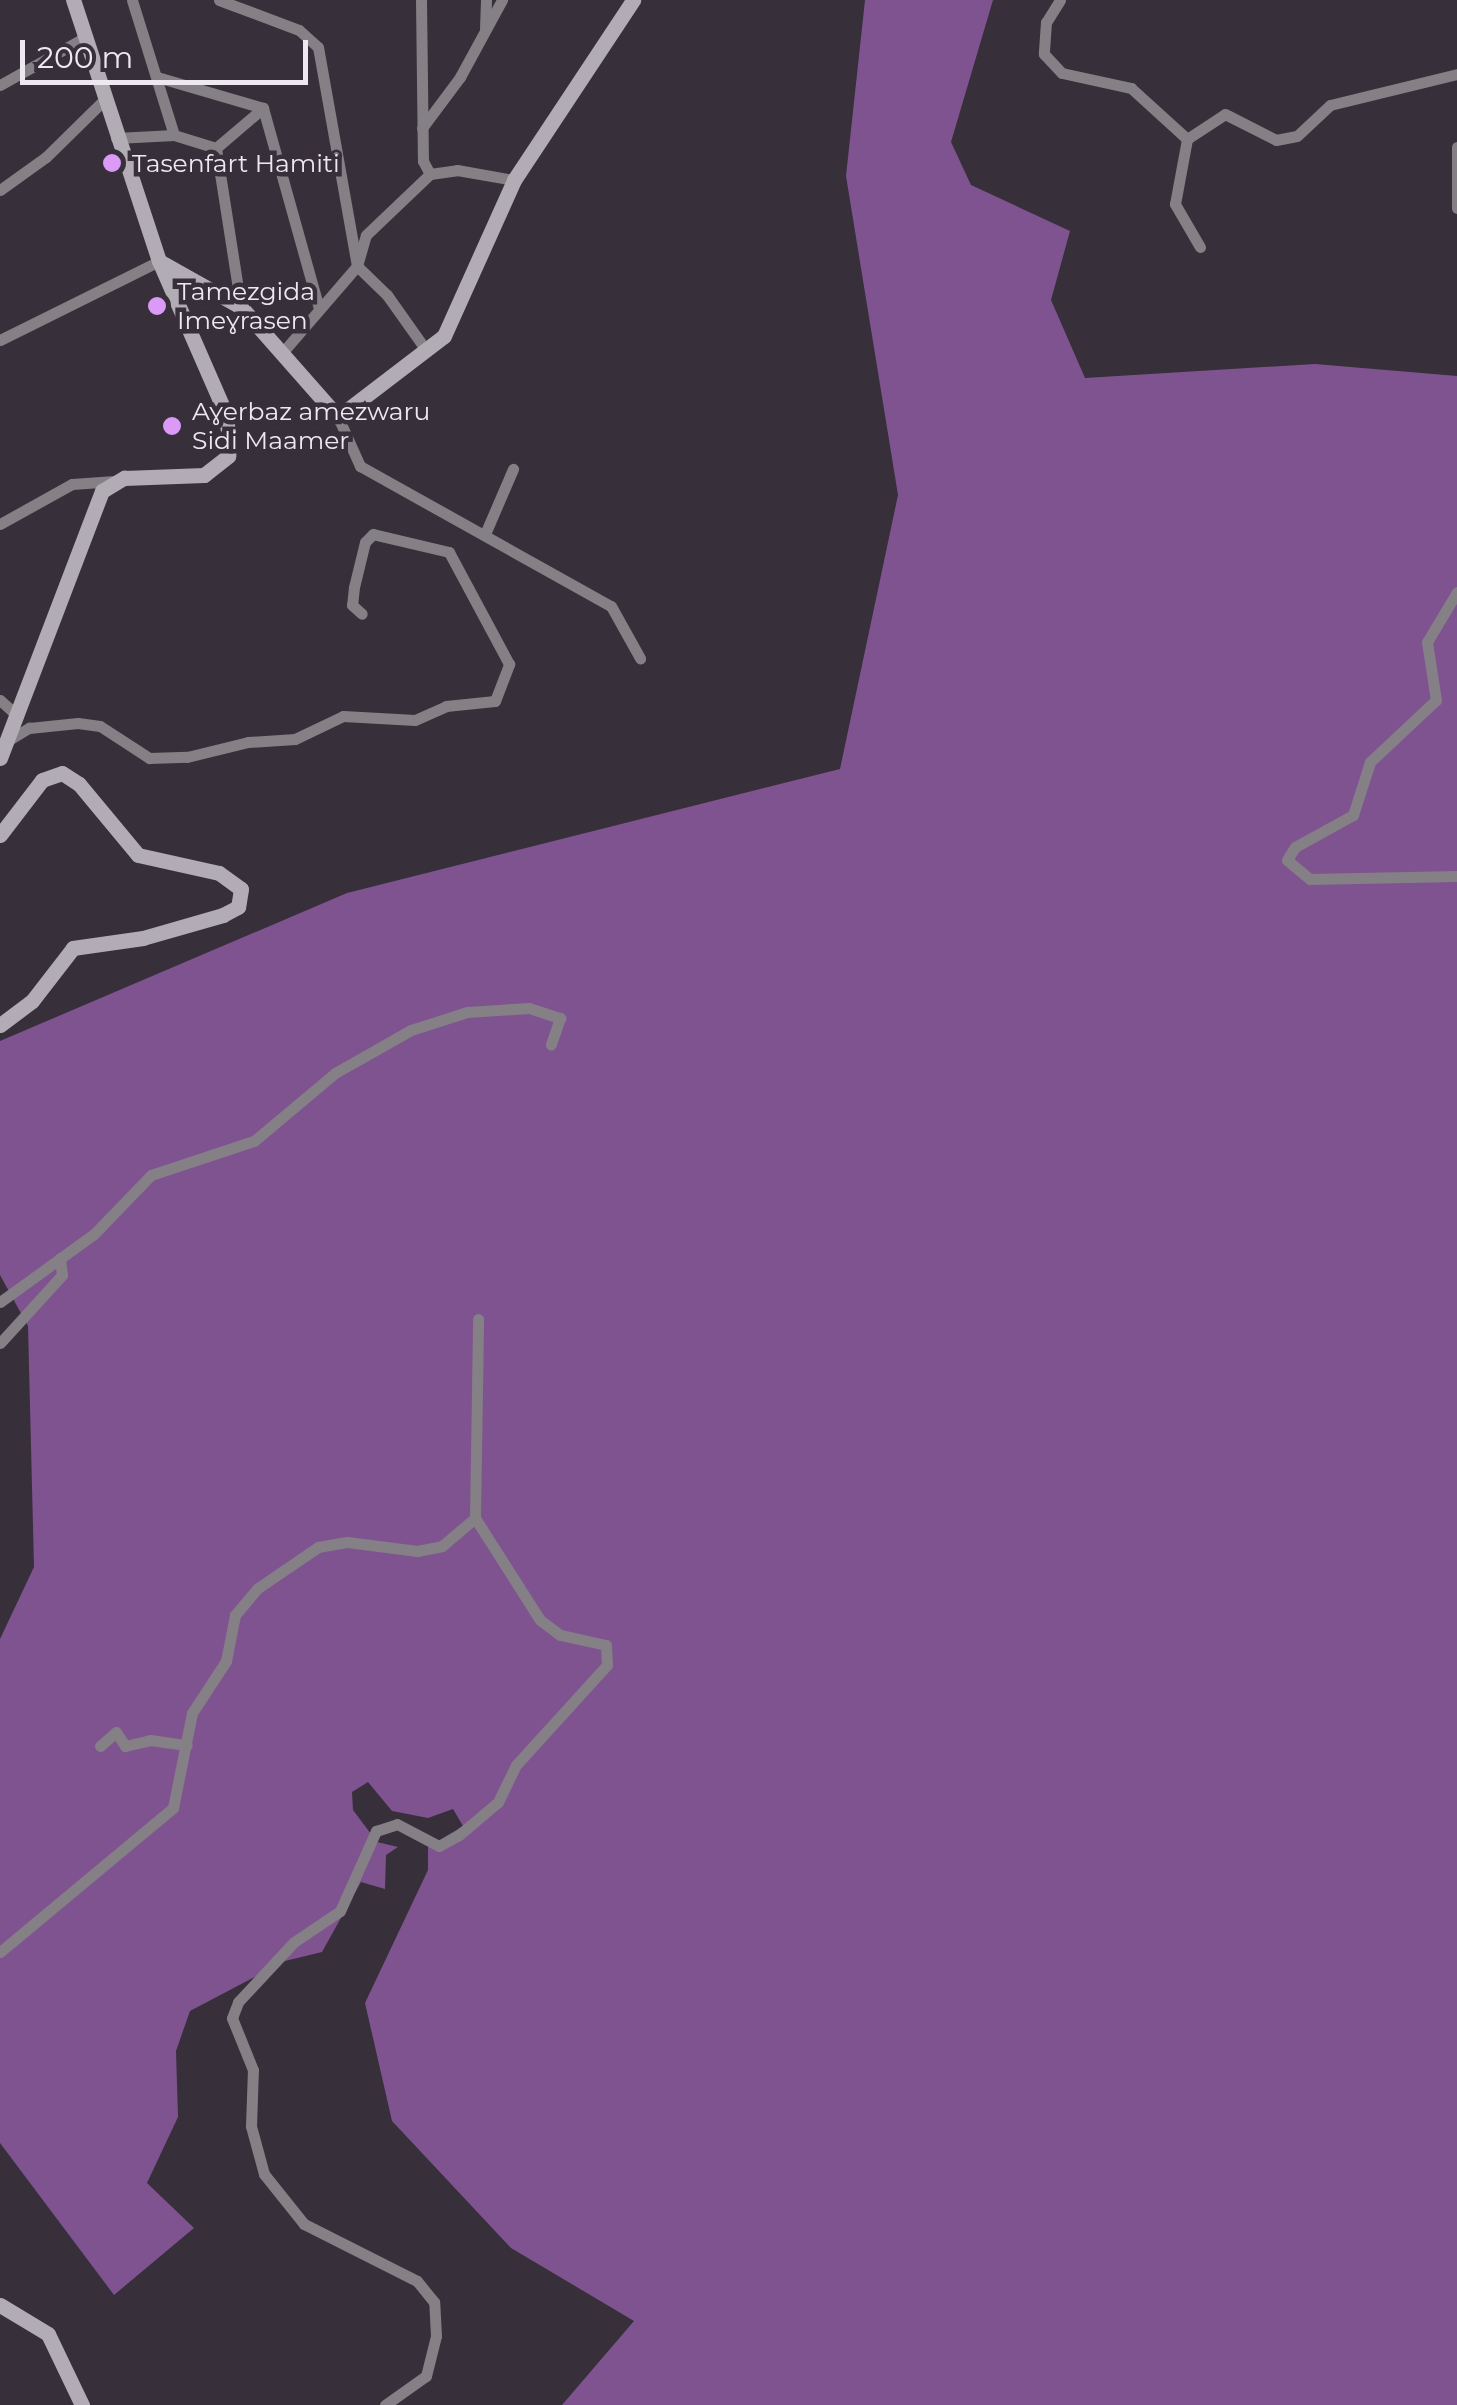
<!DOCTYPE html>
<html>
<head>
<meta charset="utf-8">
<style>
	body { margin:0 }
	#map { position:relative; width:1457px; height:2405px; overflow:hidden; background:#372f3a; font-family:Montserrat,sans-serif }
	div>[style] { position:absolute }
	.forest>* { inset:0; background:#7e5390 }
	.street>* { height:11px; margin:-5.5px; padding:0 5.5px; transform-origin:5.5px; border-radius:5.5px; background:#848086 }
	.secondary>* { height:15px; margin:-7.5px; padding:0 7.5px; transform-origin:7.5px; border-radius:7.5px; background:#b2acb5 }
	.dots>* { width:28px; height:28px; translate:-50% -50%; box-sizing:border-box; border:5px solid #372f3a; border-radius:50% }
	span { translate:-50% -50%; white-space:nowrap; text-align:center; line-height:1.15; -webkit-text-stroke:9px #372f3a; paint-order:stroke }
	.poi-label { font-size:25px; color:#eee9f0 }
	.left { translate:0 -50%; text-align:left }
	.scale { position:absolute; left:20px; top:40px; width:288px; height:45px; box-sizing:border-box; border:5px solid #eee9f0; border-top:0; padding-left:12px; font-size:30px; line-height:35px; white-space:nowrap; color:#eee9f0; -webkit-text-stroke:8px #372f3a; paint-order:stroke }
</style>
</head>
<body>
<div id="map">
	<div class="forest">
		<i style="clip-path:polygon(865px 0,993px 0,951px 142px,971px 185px,1070px 231px,1051px 300px,1085px 378px,1315px 364px,1457px 376px,1457px 2405px,562px 2405px,634px 2321px,511px 2248px,392px 2121px,365px 2003px,428px 1870px,428px 1847px,463px 1826px,453px 1809px,428px 1818px,392px 1811px,368px 1782px,352px 1792px,353px 1810px,377px 1842px,398px 1847px,386px 1855px,385px 1889px,361px 1882px,322px 1952px,285px 1961px,190px 2011px,176px 2051px,178px 2117px,147px 2183px,194px 2228px,114px 2295px,0 2143px,0 1639px,34px 1567px,28px 1326px,0 1275px,0 1041px,347px 893px,840px 769px,898px 495px,846px 176px)"></i>
	</div>
	<div class="street">
		<i style="left:219px;top:0;width:85px;rotate:20.6deg"></i>
		<i style="left:299px;top:30px;width:25px;rotate:42deg"></i>
		<i style="left:318px;top:47px;width:222px;rotate:79.9deg"></i>
		<i style="left:357px;top:266px;width:42px;rotate:44deg"></i>
		<i style="left:387px;top:295px;width:67px;rotate:54.7deg"></i>
		<i style="left:421px;top:0;width:161px;rotate:89.3deg"></i>
		<i style="left:423px;top:161px;width:15px;rotate:62deg"></i>
		<i style="left:1060px;top:0;width:26px;rotate:122deg"></i>
		<i style="left:1046px;top:22px;width:32px;rotate:94deg"></i>
		<i style="left:1044px;top:54px;width:26px;rotate:47deg"></i>
		<i style="left:1062px;top:73px;width:71px;rotate:12.3deg"></i>
		<i style="left:1131px;top:88px;width:76px;rotate:42.3deg"></i>
		<i style="left:485px;top:29px;width:29px;rotate:-88deg"></i>
		<i style="left:157px;top:77px;width:110px;rotate:16.3deg"></i>
		<i style="left:263px;top:108px;width:208px;rotate:74.4deg"></i>
		<i style="left:0;top:85px;width:96px;rotate:-29.2deg"></i>
		<i style="left:422px;top:128px;width:64px;rotate:-53.3deg"></i>
		<i style="left:460px;top:77px;width:88px;rotate:-61.4deg"></i>
		<i style="left:174px;top:135px;width:44px;rotate:17.2deg"></i>
		<i style="left:216px;top:148px;width:161px;rotate:81.1deg"></i>
		<i style="left:116px;top:138px;width:58px;rotate:-3deg"></i>
		<i style="left:174px;top:135px;width:141px;rotate:-107.3deg"></i>
		<i style="left:1457px;top:147px;width:61px;rotate:90deg"></i>
		<i style="left:216px;top:148px;width:62px;rotate:-40.4deg"></i>
		<i style="left:0;top:190px;width:57px;rotate:-35.7deg"></i>
		<i style="left:46px;top:157px;width:81px;rotate:-44.5deg"></i>
		<i style="left:1200px;top:247px;width:50px;rotate:-120.2deg"></i>
		<i style="left:1175px;top:204px;width:66px;rotate:-79.5deg"></i>
		<i style="left:1187px;top:139px;width:45px;rotate:-33.3deg"></i>
		<i style="left:1225px;top:114px;width:57px;rotate:27deg"></i>
		<i style="left:1276px;top:140px;width:21px;rotate:-11deg"></i>
		<i style="left:1297px;top:136px;width:45px;rotate:-43.2deg"></i>
		<i style="left:1330px;top:105px;width:131px;rotate:-13.7deg"></i>
		<i style="left:0;top:340px;width:178px;rotate:-26.4deg"></i>
		<i style="left:282px;top:353px;width:115px;rotate:-49.2deg"></i>
		<i style="left:357px;top:266px;width:32px;rotate:-74deg"></i>
		<i style="left:366px;top:235px;width:88px;rotate:-43.6deg"></i>
		<i style="left:430px;top:174px;width:27px;rotate:-8deg"></i>
		<i style="left:457px;top:170px;width:58px;rotate:10deg"></i>
		<i style="left:338px;top:417px;width:54px;rotate:65.8deg"></i>
		<i style="left:360px;top:466px;width:287px;rotate:29.2deg"></i>
		<i style="left:611px;top:606px;width:60px;rotate:60.9deg"></i>
		<i style="left:0;top:524px;width:82px;rotate:-29.1deg"></i>
		<i style="left:72px;top:484px;width:39px;rotate:-4deg"></i>
		<i style="left:485px;top:534px;width:71px;rotate:-66.7deg"></i>
		<i style="left:1457px;top:592px;width:58px;rotate:121deg"></i>
		<i style="left:1427px;top:642px;width:59px;rotate:81.2deg"></i>
		<i style="left:1436px;top:700px;width:91px;rotate:136.8deg"></i>
		<i style="left:1370px;top:762px;width:56px;rotate:107.8deg"></i>
		<i style="left:1353px;top:815px;width:66px;rotate:151.1deg"></i>
		<i style="left:1295px;top:847px;width:15px;rotate:122deg"></i>
		<i style="left:1287px;top:860px;width:30px;rotate:40deg"></i>
		<i style="left:1310px;top:879px;width:147px;rotate:-1.2deg"></i>
		<i style="left:0;top:700px;width:24px;rotate:42deg"></i>
		<i style="left:7px;top:741px;width:26px;rotate:-31deg"></i>
		<i style="left:29px;top:728px;width:49px;rotate:-5.8deg"></i>
		<i style="left:78px;top:723px;width:22px;rotate:8deg"></i>
		<i style="left:100px;top:726px;width:59px;rotate:33.1deg"></i>
		<i style="left:149px;top:758px;width:38px;rotate:-2deg"></i>
		<i style="left:187px;top:757px;width:63px;rotate:-13.8deg"></i>
		<i style="left:248px;top:742px;width:47px;rotate:-3.7deg"></i>
		<i style="left:295px;top:739px;width:53px;rotate:-25.6deg"></i>
		<i style="left:343px;top:716px;width:72px;rotate:3.2deg"></i>
		<i style="left:415px;top:720px;width:34px;rotate:-24deg"></i>
		<i style="left:446px;top:706px;width:49px;rotate:-5.8deg"></i>
		<i style="left:495px;top:701px;width:40px;rotate:-69deg"></i>
		<i style="left:509px;top:664px;width:127px;rotate:-118.2deg"></i>
		<i style="left:449px;top:552px;width:78px;rotate:-166.7deg"></i>
		<i style="left:373px;top:534px;width:11px;rotate:135deg"></i>
		<i style="left:365px;top:542px;width:46px;rotate:103.7deg"></i>
		<i style="left:354px;top:587px;width:18px;rotate:96deg"></i>
		<i style="left:352px;top:605px;width:13px;rotate:42deg"></i>
		<i style="left:0;top:1302px;width:116px;rotate:-35.9deg"></i>
		<i style="left:94px;top:1234px;width:82px;rotate:-46deg"></i>
		<i style="left:151px;top:1175px;width:108px;rotate:-18.3deg"></i>
		<i style="left:254px;top:1141px;width:106px;rotate:-40deg"></i>
		<i style="left:335px;top:1073px;width:87px;rotate:-29.5deg"></i>
		<i style="left:411px;top:1030px;width:59px;rotate:-17.8deg"></i>
		<i style="left:467px;top:1012px;width:62px;rotate:-3.7deg"></i>
		<i style="left:529px;top:1008px;width:33px;rotate:18deg"></i>
		<i style="left:560px;top:1018px;width:28px;rotate:109deg"></i>
		<i style="left:0;top:1343px;width:92px;rotate:-47.6deg"></i>
		<i style="left:62px;top:1275px;width:17px;rotate:-97deg"></i>
		<i style="left:100px;top:1746px;width:21px;rotate:-41deg"></i>
		<i style="left:116px;top:1732px;width:17px;rotate:57deg"></i>
		<i style="left:125px;top:1746px;width:26px;rotate:-13deg"></i>
		<i style="left:150px;top:1740px;width:37px;rotate:8deg"></i>
		<i style="left:0;top:1952px;width:225px;rotate:-39.8deg"></i>
		<i style="left:173px;top:1808px;width:97px;rotate:-78.7deg"></i>
		<i style="left:192px;top:1713px;width:62px;rotate:-56.8deg"></i>
		<i style="left:226px;top:1661px;width:47px;rotate:-78.9deg"></i>
		<i style="left:235px;top:1615px;width:35px;rotate:-50deg"></i>
		<i style="left:258px;top:1588px;width:73px;rotate:-34.3deg"></i>
		<i style="left:318px;top:1547px;width:29px;rotate:-10deg"></i>
		<i style="left:347px;top:1542px;width:71px;rotate:7.3deg"></i>
		<i style="left:417px;top:1551px;width:25px;rotate:-11deg"></i>
		<i style="left:442px;top:1546px;width:43px;rotate:-40.3deg"></i>
		<i style="left:475px;top:1518px;width:199px;rotate:-89.1deg"></i>
		<i style="left:385px;top:2405px;width:50px;rotate:-35.3deg"></i>
		<i style="left:426px;top:2376px;width:41px;rotate:-76deg"></i>
		<i style="left:436px;top:2336px;width:34px;rotate:-93deg"></i>
		<i style="left:434px;top:2302px;width:27px;rotate:-129deg"></i>
		<i style="left:417px;top:2281px;width:127px;rotate:-153.2deg"></i>
		<i style="left:304px;top:2224px;width:64px;rotate:-128.7deg"></i>
		<i style="left:264px;top:2174px;width:50px;rotate:-105.2deg"></i>
		<i style="left:251px;top:2126px;width:56px;rotate:-88deg"></i>
		<i style="left:253px;top:2070px;width:56px;rotate:-112deg"></i>
		<i style="left:232px;top:2018px;width:17px;rotate:-69deg"></i>
		<i style="left:238px;top:2002px;width:82px;rotate:-47deg"></i>
		<i style="left:294px;top:1942px;width:55px;rotate:-34deg"></i>
		<i style="left:340px;top:1911px;width:88px;rotate:-65.8deg"></i>
		<i style="left:376px;top:1831px;width:22px;rotate:-18deg"></i>
		<i style="left:397px;top:1824px;width:47px;rotate:27.6deg"></i>
		<i style="left:439px;top:1846px;width:23px;rotate:-29deg"></i>
		<i style="left:459px;top:1835px;width:51px;rotate:-40.2deg"></i>
		<i style="left:498px;top:1802px;width:41px;rotate:-64.1deg"></i>
		<i style="left:516px;top:1765px;width:135px;rotate:-47.7deg"></i>
		<i style="left:607px;top:1665px;width:20px;rotate:-93deg"></i>
		<i style="left:606px;top:1645px;width:47px;rotate:-167.7deg"></i>
		<i style="left:560px;top:1635px;width:25px;rotate:-143deg"></i>
		<i style="left:540px;top:1620px;width:121px;rotate:-122.5deg"></i>
	</div>
	<div class="secondary">
		<i style="left:159px;top:261px;width:94px;rotate:29.3deg"></i>
		<i style="left:241px;top:307px;width:147px;rotate:48.6deg"></i>
		<i style="left:338px;top:417px;width:133px;rotate:-37.4deg"></i>
		<i style="left:444px;top:336px;width:171px;rotate:-65.8deg"></i>
		<i style="left:514px;top:180px;width:216px;rotate:-56.5deg"></i>
		<i style="left:0;top:758px;width:286px;rotate:-69.1deg"></i>
		<i style="left:102px;top:491px;width:26px;rotate:-31deg"></i>
		<i style="left:124px;top:478px;width:80px;rotate:-2.1deg"></i>
		<i style="left:204px;top:475px;width:31px;rotate:-38deg"></i>
		<i style="left:228px;top:456px;width:12px;rotate:-81deg"></i>
		<i style="left:230px;top:444px;width:32px;rotate:-99deg"></i>
		<i style="left:225px;top:412px;width:165px;rotate:-113.6deg"></i>
		<i style="left:159px;top:261px;width:275px;rotate:-108.2deg"></i>
		<i style="left:0;top:835px;width:69px;rotate:-52.6deg"></i>
		<i style="left:42px;top:780px;width:21px;rotate:-19deg"></i>
		<i style="left:62px;top:773px;width:20px;rotate:33deg"></i>
		<i style="left:79px;top:784px;width:92px;rotate:50.3deg"></i>
		<i style="left:138px;top:855px;width:83px;rotate:12.5deg"></i>
		<i style="left:219px;top:873px;width:27px;rotate:36deg"></i>
		<i style="left:241px;top:889px;width:18px;rotate:99deg"></i>
		<i style="left:238px;top:907px;width:17px;rotate:152deg"></i>
		<i style="left:223px;top:915px;width:83px;rotate:164deg"></i>
		<i style="left:143px;top:938px;width:71px;rotate:171.9deg"></i>
		<i style="left:73px;top:948px;width:67px;rotate:127.7deg"></i>
		<i style="left:32px;top:1001px;width:40px;rotate:143deg"></i>
		<i style="left:0;top:2305px;width:56px;rotate:31.1deg"></i>
		<i style="left:48px;top:2334px;width:79px;rotate:64.4deg"></i>
	</div>
	<div class="dots">
		<i style="left:112px;top:163px;background:#da9af6"></i>
		<i style="left:157px;top:306px;background:#da9af6"></i>
		<i style="left:172px;top:426px;background:#da9af6"></i>
	</div>
	<div class="poi-label">
		<span class="left" style="left:132px;top:163px">Tasenfart Hamiti</span>
		<span class="left" style="left:177px;top:306px">Tamezgida<br>Imeɣrasen</span>
		<span class="left" style="left:192px;top:426px">Aɣerbaz amezwaru<br>Sidi Maamer</span>
	</div>
	<div class="scale">200 m</div>
</div>
</body>
</html>
